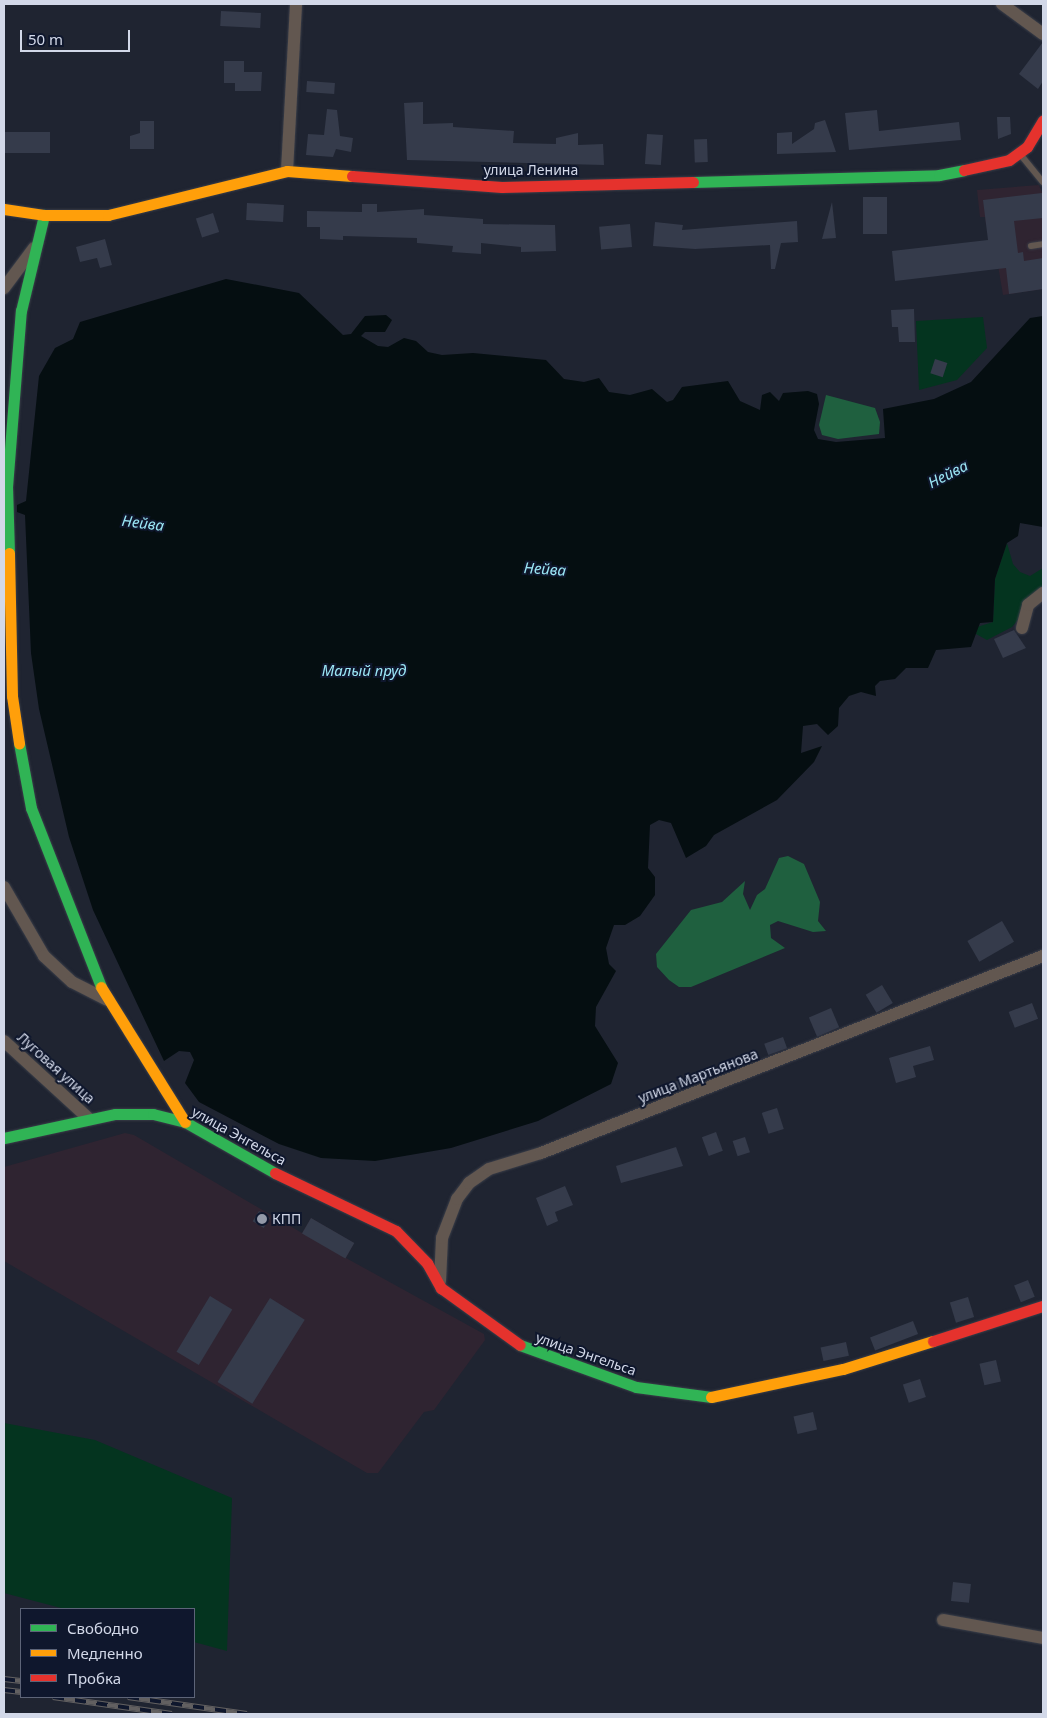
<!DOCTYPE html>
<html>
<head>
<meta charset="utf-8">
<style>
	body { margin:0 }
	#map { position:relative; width:1047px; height:1718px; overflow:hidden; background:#1f2431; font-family:"Noto Sans",sans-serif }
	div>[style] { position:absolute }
	.industrial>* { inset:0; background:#2f2431 }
	.green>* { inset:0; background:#04341f }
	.forest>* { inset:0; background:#1f603f }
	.water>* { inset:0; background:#050e11 }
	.building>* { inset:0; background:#353b4b; transform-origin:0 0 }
	.roads { filter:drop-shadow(0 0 1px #3a3e49) drop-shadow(0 0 1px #3a3e49) }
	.lane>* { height:6px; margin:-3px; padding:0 3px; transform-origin:3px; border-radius:3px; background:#625750 }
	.street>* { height:12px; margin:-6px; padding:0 6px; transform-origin:6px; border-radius:6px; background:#625750 }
	.fast>* { height:11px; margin:-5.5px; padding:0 5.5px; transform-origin:5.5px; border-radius:5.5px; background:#30b455 }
	.slow>* { height:11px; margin:-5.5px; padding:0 5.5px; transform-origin:5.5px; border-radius:5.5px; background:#ff9f0a }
	.jam>* { height:11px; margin:-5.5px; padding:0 5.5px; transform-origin:5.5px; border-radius:5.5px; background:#e5322d }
	.rail>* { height:5.5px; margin-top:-2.75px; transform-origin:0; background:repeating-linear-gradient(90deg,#0f172d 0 11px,#626061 0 22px); box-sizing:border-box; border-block:1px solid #626061 }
	.dots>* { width:14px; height:14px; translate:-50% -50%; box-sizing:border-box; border:2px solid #0f172d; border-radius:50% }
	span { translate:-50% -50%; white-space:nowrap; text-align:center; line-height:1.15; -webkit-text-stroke:4px #0f172d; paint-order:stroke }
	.street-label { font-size:14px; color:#d2d8e8 }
	.poi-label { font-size:14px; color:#d2d8e8 }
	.left { translate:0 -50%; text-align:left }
	.water-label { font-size:15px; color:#9ce7f6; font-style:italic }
	.frame { position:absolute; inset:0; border:5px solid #d2d8e8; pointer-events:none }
	.legend { position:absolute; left:20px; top:1608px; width:175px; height:90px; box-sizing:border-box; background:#0f172d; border:1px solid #5d6478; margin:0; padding:6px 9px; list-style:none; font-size:15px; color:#d2d8e8 }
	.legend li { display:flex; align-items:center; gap:10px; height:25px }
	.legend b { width:25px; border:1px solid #5d6478 }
	.scale { position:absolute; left:20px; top:30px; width:110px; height:22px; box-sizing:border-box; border:2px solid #d2d8e8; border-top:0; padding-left:6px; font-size:15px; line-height:18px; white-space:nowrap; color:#d2d8e8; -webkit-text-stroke:4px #0f172d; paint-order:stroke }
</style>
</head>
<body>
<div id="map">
	<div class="industrial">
		<i style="clip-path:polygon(1039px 185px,1043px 195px,1043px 289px,1003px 295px,991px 224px,986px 225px,985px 217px,980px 217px,977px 190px)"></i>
		<i style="clip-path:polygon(125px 1133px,134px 1135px,302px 1233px,311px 1218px,354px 1243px,346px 1258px,484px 1334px,485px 1340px,434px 1410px,424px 1412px,378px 1473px,367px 1473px,4px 1261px,4px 1167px)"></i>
	</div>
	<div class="green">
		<i style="clip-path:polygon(983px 317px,987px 348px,957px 380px,919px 390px,916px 321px)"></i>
		<i style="clip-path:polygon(1007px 543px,1013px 564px,1020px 572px,1030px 576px,1043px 568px,1043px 589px,1012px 627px,987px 640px,976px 634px,977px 627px,993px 622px,995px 579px)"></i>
		<i style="clip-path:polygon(4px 1423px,95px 1440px,232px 1498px,227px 1651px,194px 1642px,194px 1609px,65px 1609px,4px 1593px)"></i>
	</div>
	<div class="forest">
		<i style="clip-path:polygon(826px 395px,875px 408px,880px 422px,879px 434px,838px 439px,822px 435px,819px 425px)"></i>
		<i style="clip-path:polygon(788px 856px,804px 864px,820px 902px,818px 921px,826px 931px,813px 932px,778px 921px,770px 925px,771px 938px,785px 948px,691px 987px,679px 987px,669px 980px,657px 967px,656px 954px,691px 910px,722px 902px,745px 881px,743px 894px,750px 910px,757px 895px,765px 889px,779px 858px)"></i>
	</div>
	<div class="water">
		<i style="clip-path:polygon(226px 279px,299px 293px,343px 335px,351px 334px,365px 316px,386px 315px,392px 320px,385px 332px,365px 332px,361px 336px,378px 346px,388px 347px,404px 338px,416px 341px,428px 352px,442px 355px,473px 353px,546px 360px,564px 379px,584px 382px,599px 378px,609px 392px,630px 395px,652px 389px,667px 402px,673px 400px,682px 387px,728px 381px,740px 401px,760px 410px,762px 395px,770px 392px,779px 401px,783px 393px,808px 391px,817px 394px,819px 404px,814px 430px,818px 439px,836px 442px,885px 438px,883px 409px,934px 399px,971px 382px,1030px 318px,1043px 316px,1043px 527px,1020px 523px,1018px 536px,1007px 543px,995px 579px,993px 622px,980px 623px,971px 647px,936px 650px,928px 668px,906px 668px,895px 679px,880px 681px,875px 686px,876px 696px,861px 692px,849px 696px,839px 708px,838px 726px,828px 735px,817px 724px,803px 726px,801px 753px,822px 746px,814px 762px,777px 800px,714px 835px,706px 846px,686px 858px,671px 823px,659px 820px,650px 825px,648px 868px,655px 877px,655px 895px,640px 916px,625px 925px,614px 925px,606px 948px,609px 964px,616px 971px,596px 1007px,595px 1026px,618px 1063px,611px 1084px,538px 1121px,451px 1148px,375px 1161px,321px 1158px,279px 1144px,199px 1102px,185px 1083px,194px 1060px,190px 1052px,179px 1051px,164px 1061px,93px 910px,69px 837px,39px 709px,31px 653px,25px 515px,17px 512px,17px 505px,26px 501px,39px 376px,55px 348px,73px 339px,80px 322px)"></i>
	</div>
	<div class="building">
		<i style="left:221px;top:11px;width:40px;height:15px;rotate:3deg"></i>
		<i style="clip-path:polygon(1043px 42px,1043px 81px,1038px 89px,1019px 74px)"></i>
		<i style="clip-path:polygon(224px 61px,244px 61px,244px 72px,262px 72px,261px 91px,235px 91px,235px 83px,224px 83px)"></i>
		<i style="left:307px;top:81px;width:28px;height:11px;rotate:4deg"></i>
		<i style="clip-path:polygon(423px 102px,423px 124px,453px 123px,453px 127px,514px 131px,513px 143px,556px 144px,556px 138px,578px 133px,578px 145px,603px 144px,604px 165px,407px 160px,404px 103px)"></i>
		<i style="clip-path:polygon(327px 109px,337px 110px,340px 136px,353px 138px,351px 152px,336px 149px,333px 157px,306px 155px,308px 134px,324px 135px)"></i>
		<i style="clip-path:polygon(877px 110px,879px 131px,959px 122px,961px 140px,849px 150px,845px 113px)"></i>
		<i style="clip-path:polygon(997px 117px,1010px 117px,1011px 134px,998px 139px)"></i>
		<i style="clip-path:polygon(825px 120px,836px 152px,777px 154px,777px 133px,792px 132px,792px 144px,814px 129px,815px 123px)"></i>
		<i style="clip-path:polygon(140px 121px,154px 121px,154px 149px,130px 149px,130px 136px,140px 133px)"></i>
		<i style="left:4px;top:132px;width:46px;height:21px"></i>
		<i style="left:647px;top:134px;width:16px;height:30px;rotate:4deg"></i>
		<i style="left:707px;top:139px;width:23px;height:13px;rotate:88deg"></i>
		<i style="clip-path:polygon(1042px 193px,1043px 218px,1014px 221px,1018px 253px,1023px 252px,1024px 261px,1043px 258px,1043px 289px,1009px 294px,1006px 268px,895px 281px,892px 251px,988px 240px,983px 200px)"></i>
		<i style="left:887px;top:197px;width:37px;height:24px;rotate:90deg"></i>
		<i style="clip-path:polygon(832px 202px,836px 238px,822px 239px)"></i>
		<i style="left:247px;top:203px;width:37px;height:17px;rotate:3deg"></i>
		<i style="clip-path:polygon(362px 204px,377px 204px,377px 212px,424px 209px,424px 215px,483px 219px,483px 224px,555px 225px,556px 251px,521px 252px,521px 247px,481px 243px,481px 254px,452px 252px,453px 246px,417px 243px,417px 238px,343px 236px,343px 240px,320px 239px,320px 227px,307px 227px,307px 211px,362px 212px)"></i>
		<i style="left:213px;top:213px;width:20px;height:18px;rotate:72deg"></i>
		<i style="clip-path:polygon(797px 221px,798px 242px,781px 243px,775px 269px,771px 269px,770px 245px,695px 249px,653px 246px,655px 222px,683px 225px,682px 230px)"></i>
		<i style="left:630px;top:224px;width:23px;height:31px;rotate:85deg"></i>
		<i style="clip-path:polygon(105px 239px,112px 265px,100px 268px,97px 258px,80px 262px,76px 247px)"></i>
		<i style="clip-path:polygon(914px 309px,915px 342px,899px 342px,898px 327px,892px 327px,891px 310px)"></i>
		<i style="left:935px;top:359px;width:13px;height:15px;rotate:18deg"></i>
		<i style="clip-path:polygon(1014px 630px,1026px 648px,1003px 658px,994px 639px)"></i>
		<i style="left:1002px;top:921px;width:24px;height:40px;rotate:60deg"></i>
		<i style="left:882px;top:985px;width:21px;height:19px;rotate:59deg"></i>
		<i style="left:1032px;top:1003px;width:17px;height:25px;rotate:69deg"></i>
		<i style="left:831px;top:1008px;width:21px;height:24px;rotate:67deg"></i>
		<i style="left:783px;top:1037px;width:12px;height:20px;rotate:70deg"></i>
		<i style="clip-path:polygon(930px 1046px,934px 1060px,913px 1066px,916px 1077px,896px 1083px,889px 1058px)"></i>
		<i style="left:735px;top:1057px;width:11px;height:18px;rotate:68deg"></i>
		<i style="clip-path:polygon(689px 1078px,691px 1085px,677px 1091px,674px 1082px)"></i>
		<i style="left:777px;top:1108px;width:22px;height:16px;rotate:72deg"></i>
		<i style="left:716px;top:1132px;width:20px;height:15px;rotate:70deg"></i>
		<i style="left:745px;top:1137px;width:16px;height:13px;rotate:72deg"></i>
		<i style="clip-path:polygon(676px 1147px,683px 1166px,621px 1183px,616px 1166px)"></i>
		<i style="clip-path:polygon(565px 1186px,573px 1205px,555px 1212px,558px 1221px,547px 1226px,536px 1198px)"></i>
		<i style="left:259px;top:1211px;width:13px;height:12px;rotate:32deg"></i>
		<i style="left:311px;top:1218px;width:50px;height:18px;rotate:30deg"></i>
		<i style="left:1028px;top:1280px;width:18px;height:15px;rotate:68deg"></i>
		<i style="left:210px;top:1296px;width:26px;height:65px;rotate:31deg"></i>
		<i style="left:968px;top:1297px;width:21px;height:19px;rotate:73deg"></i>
		<i style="left:270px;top:1298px;width:41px;height:99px;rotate:32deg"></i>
		<i style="left:913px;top:1321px;width:14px;height:46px;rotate:69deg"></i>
		<i style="left:846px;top:1342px;width:14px;height:26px;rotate:78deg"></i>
		<i style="left:996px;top:1360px;width:22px;height:17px;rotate:77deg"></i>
		<i style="left:920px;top:1379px;width:19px;height:18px;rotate:72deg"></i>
		<i style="left:813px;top:1412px;width:18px;height:20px;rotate:77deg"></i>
		<i style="left:953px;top:1582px;width:18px;height:19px;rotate:6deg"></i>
	</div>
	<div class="roads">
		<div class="lane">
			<i style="left:1020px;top:154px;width:36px;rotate:51deg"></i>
			<i style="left:1031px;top:246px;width:12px;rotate:-9deg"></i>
		</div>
		<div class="street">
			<i style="left:1002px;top:4px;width:51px;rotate:36.2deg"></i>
			<i style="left:287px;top:171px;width:167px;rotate:-86.9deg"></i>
			<i style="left:4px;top:288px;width:50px;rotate:-53.1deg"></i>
			<i style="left:1022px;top:628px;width:24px;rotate:-75deg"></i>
			<i style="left:1028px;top:605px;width:19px;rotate:-39deg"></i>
			<i style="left:4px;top:887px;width:80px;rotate:59.9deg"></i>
			<i style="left:44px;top:956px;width:38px;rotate:43deg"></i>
			<i style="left:72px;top:982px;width:39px;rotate:27deg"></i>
			<i style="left:4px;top:1041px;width:114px;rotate:42.5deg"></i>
			<i style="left:440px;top:1281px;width:43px;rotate:-87.3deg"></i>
			<i style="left:442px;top:1238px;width:42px;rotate:-69deg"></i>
			<i style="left:457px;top:1199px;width:20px;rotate:-53deg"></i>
			<i style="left:469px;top:1183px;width:24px;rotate:-35deg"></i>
			<i style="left:489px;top:1169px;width:54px;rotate:-17.1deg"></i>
			<i style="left:541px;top:1153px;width:539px;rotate:-21.43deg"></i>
			<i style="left:943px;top:1620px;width:102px;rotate:10.2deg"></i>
		</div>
		<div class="fast">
			<i style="left:693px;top:182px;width:246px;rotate:-1.6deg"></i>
			<i style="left:939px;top:175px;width:25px;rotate:-11deg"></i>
			<i style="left:9px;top:553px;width:66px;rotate:-91.7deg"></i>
			<i style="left:7px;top:487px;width:177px;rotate:-85.5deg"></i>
			<i style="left:21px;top:311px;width:99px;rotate:-76.5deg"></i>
			<i style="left:19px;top:743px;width:66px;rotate:79.5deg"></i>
			<i style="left:31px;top:808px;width:192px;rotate:68.6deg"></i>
			<i style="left:4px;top:1138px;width:114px;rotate:-12.2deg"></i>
			<i style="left:115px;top:1114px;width:38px"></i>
			<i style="left:153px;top:1114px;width:33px;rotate:14deg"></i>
			<i style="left:185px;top:1122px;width:103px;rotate:29.5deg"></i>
			<i style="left:520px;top:1345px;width:123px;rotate:19.9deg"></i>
			<i style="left:636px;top:1387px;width:76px;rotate:7.6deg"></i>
		</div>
		<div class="slow">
			<i style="left:4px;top:209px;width:40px;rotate:8.5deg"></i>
			<i style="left:44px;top:215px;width:64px"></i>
			<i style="left:108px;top:215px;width:184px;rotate:-13.8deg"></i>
			<i style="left:287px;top:171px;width:65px;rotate:4.4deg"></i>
			<i style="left:9px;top:553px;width:143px;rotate:88.8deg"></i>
			<i style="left:12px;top:696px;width:48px;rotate:81.5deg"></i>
			<i style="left:101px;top:987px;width:159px;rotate:58.1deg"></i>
			<i style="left:711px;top:1397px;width:135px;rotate:-12deg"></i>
			<i style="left:843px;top:1369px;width:94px;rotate:-17.3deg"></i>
		</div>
		<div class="jam">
			<i style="left:964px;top:170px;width:46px;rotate:-12.5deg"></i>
			<i style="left:1009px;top:160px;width:22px;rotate:-36deg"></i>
			<i style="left:1027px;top:147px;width:31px;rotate:-59deg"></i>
			<i style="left:352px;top:176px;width:150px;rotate:4.2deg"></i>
			<i style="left:502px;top:187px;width:191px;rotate:-1.5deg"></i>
			<i style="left:275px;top:1173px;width:134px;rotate:25.6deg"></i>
			<i style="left:396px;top:1231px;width:45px;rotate:45.9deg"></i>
			<i style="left:427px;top:1263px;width:29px;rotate:61deg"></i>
			<i style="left:441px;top:1288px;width:97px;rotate:35.8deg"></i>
			<i style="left:933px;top:1341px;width:115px;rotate:-17.7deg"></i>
		</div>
	</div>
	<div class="rail">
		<i style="left:4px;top:1679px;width:17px;rotate:7deg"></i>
		<i style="left:4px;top:1690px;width:17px;rotate:7deg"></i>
		<i style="left:53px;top:1697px;width:120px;rotate:8.1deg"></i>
		<i style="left:128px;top:1697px;width:120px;rotate:8.1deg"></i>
	</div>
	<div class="dots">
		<i style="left:262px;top:1219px;background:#9399a8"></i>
	</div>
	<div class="street-label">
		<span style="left:531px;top:170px">улица Ленина</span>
		<span style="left:56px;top:1068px;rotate:42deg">Луговая улица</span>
		<span style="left:698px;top:1076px;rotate:-21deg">улица Мартьянова</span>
		<span style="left:239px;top:1136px;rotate:29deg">улица Энгельса</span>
		<span style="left:586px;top:1354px;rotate:19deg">улица Энгельса</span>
	</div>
	<div class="poi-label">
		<span class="left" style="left:272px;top:1219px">КПП</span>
	</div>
	<div class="water-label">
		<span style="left:948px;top:474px;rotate:-27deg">Нейва</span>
		<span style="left:143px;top:523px;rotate:7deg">Нейва</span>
		<span style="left:545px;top:569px;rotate:4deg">Нейва</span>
		<span style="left:364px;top:671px">Малый пруд</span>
	</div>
	<div class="frame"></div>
	<ul class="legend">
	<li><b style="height:6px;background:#30b455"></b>Свободно</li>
	<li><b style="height:6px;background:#ff9f0a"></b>Медленно</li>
	<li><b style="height:6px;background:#e5322d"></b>Пробка</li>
	</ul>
	<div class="scale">50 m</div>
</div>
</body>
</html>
